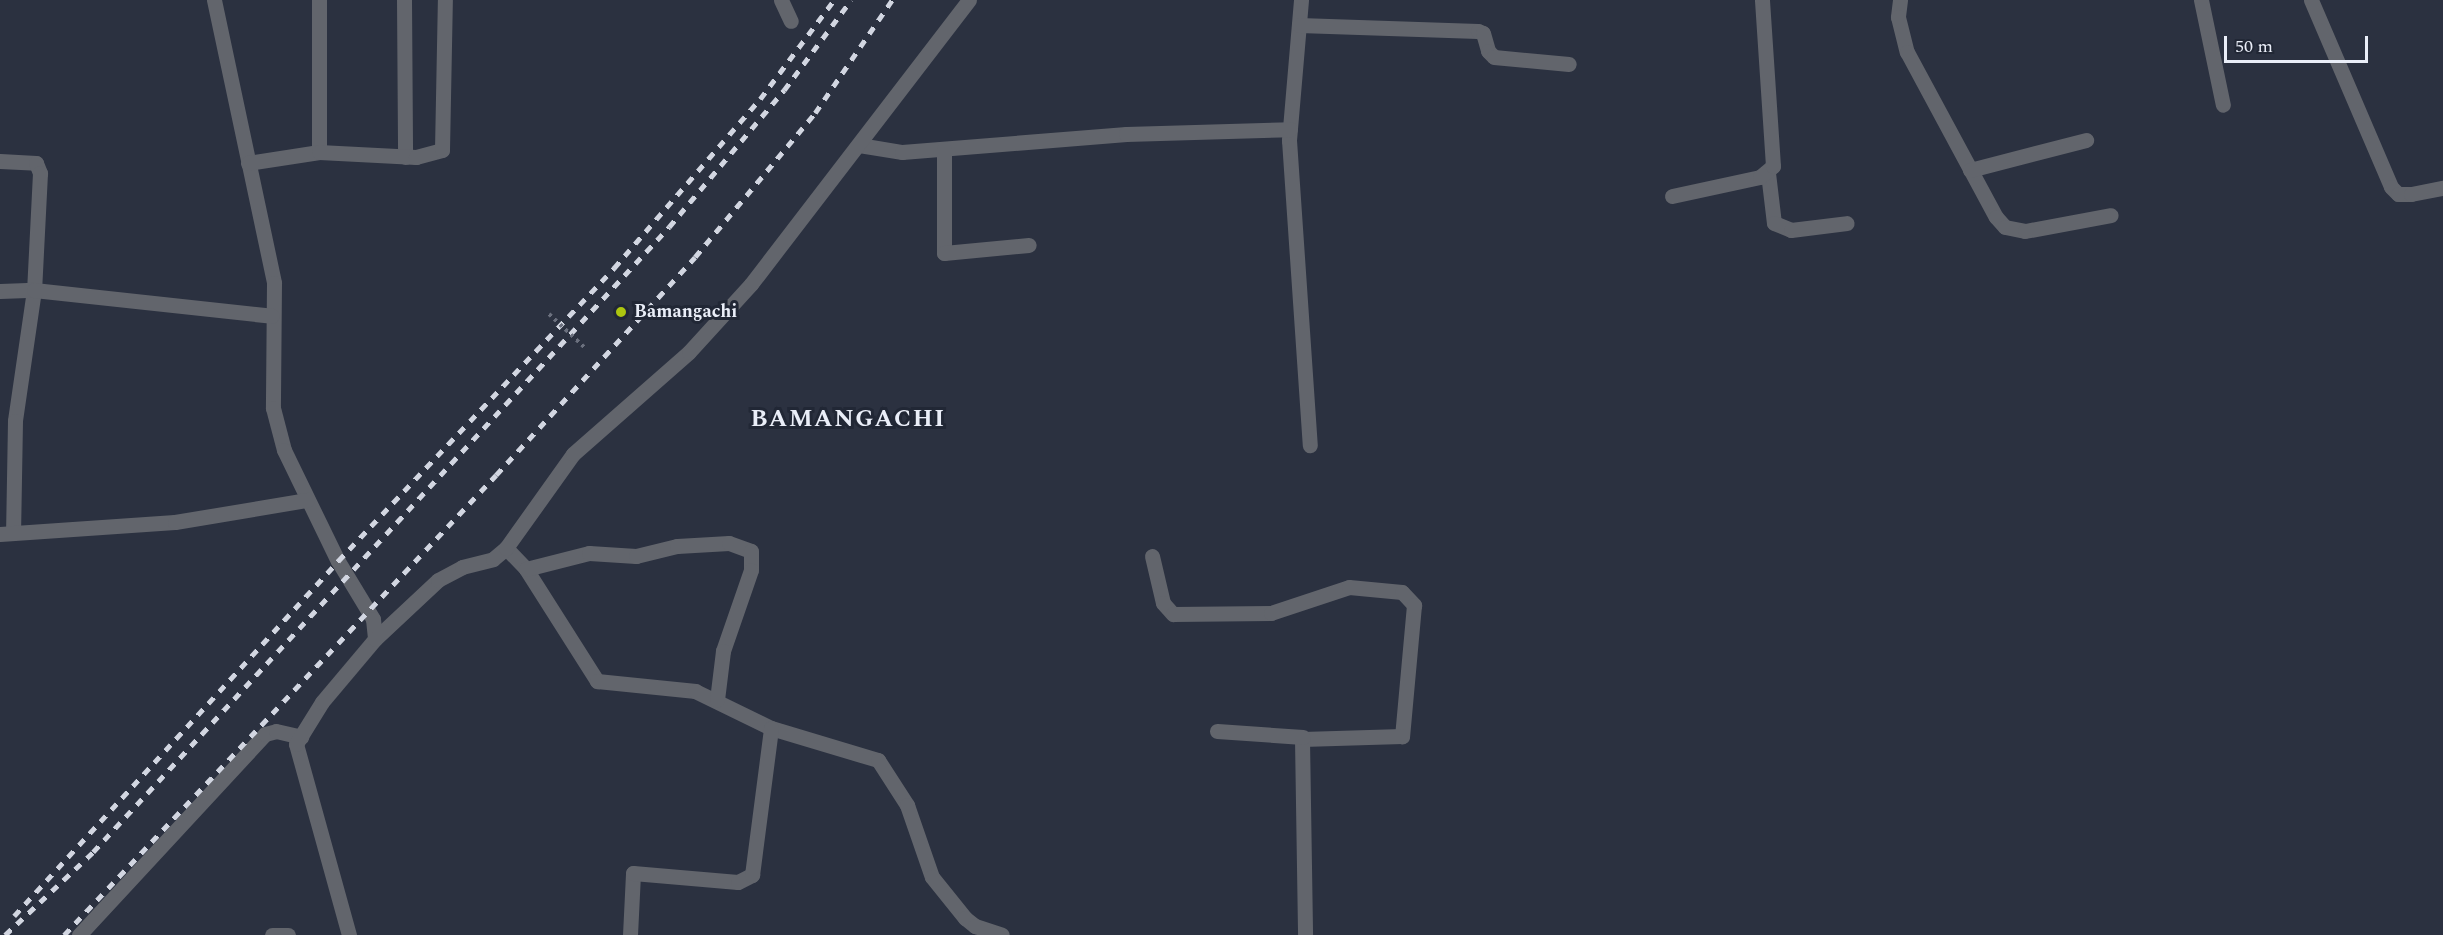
<!DOCTYPE html>
<html>
<head>
<meta charset="utf-8">
<style>
	body { margin:0 }
	#map { position:relative; width:2443px; height:935px; overflow:hidden; background:#2b3140; font-family:Spectral,serif }
	div>[style] { position:absolute }
	.minor>* { height:15px; margin:-7.5px; padding:0 7.5px; transform-origin:7.5px; border-radius:7.5px; background:#62656c }
	.rail>* { height:4.5px; margin-top:-2.25px; transform-origin:0; background:repeating-linear-gradient(90deg,#d2d6e1 0 8px,transparent 0 16px) }
	.path-bridge>* { height:4px; margin-top:-2px; transform-origin:0; background:repeating-linear-gradient(90deg,#6b707e 0 3px,transparent 0 7.5px) }
	.dots>* { width:16px; height:16px; translate:-50% -50%; box-sizing:border-box; border:3px solid #212735; border-radius:50% }
	span { translate:-50% -50%; white-space:nowrap; text-align:center; line-height:1.15; -webkit-text-stroke:6px #212735; paint-order:stroke }
	.poi-label { font-size:18px; color:#eaeef8; font-weight:700 }
	.left { translate:0 -50%; text-align:left }
	.district-label { font-size:24px; color:#eaeef8; font-weight:700; letter-spacing:1.5px }
	.scale { position:absolute; left:2224px; top:36px; width:144px; height:27px; box-sizing:border-box; border:3px solid #eaeef8; border-top:0; padding-left:8px; font-size:18px; line-height:21px; white-space:nowrap; color:#eaeef8; -webkit-text-stroke:4px #212735; paint-order:stroke }
</style>
</head>
<body>
<div id="map">
	<div class="minor">
		<i style="left:214px;top:0;width:289px;rotate:78deg"></i>
		<i style="left:274px;top:283px;width:125px;rotate:90.5deg"></i>
		<i style="left:273px;top:408px;width:43px;rotate:75.3deg"></i>
		<i style="left:284px;top:450px;width:123px;rotate:64.1deg"></i>
		<i style="left:338px;top:561px;width:68px;rotate:58.9deg"></i>
		<i style="left:373px;top:619px;width:20px;rotate:84deg"></i>
		<i style="left:319px;top:0;width:152px;rotate:90deg"></i>
		<i style="left:404px;top:0;width:157px;rotate:89.6deg"></i>
		<i style="left:781px;top:0;width:23px;rotate:65deg"></i>
		<i style="left:1301px;top:0;width:141px;rotate:94.9deg"></i>
		<i style="left:1289px;top:140px;width:306px;rotate:86.1deg"></i>
		<i style="left:1900px;top:0;width:17px;rotate:97deg"></i>
		<i style="left:1898px;top:17px;width:36px;rotate:76deg"></i>
		<i style="left:1907px;top:52px;width:187px;rotate:61.7deg"></i>
		<i style="left:1996px;top:217px;width:13px;rotate:48deg"></i>
		<i style="left:2005px;top:227px;width:20px;rotate:11deg"></i>
		<i style="left:2025px;top:231px;width:87px;rotate:-10.5deg"></i>
		<i style="left:2201px;top:0;width:107px;rotate:78.2deg"></i>
		<i style="left:2311px;top:0;width:203px;rotate:66.8deg"></i>
		<i style="left:2391px;top:187px;width:10px;rotate:45deg"></i>
		<i style="left:2398px;top:194px;width:13px"></i>
		<i style="left:2411px;top:194px;width:33px;rotate:-11deg"></i>
		<i style="left:1299px;top:25px;width:179px;rotate:1.9deg"></i>
		<i style="left:1478px;top:31px;width:5px;rotate:22deg"></i>
		<i style="left:1483px;top:33px;width:19px;rotate:74deg"></i>
		<i style="left:1488px;top:51px;width:8px;rotate:45deg"></i>
		<i style="left:1494px;top:57px;width:75px;rotate:5.3deg"></i>
		<i style="left:859px;top:145px;width:44px;rotate:9.2deg"></i>
		<i style="left:902px;top:152px;width:225px;rotate:-4.6deg"></i>
		<i style="left:1126px;top:134px;width:164px;rotate:-1.7deg"></i>
		<i style="left:944px;top:149px;width:104px;rotate:90deg"></i>
		<i style="left:944px;top:253px;width:85px;rotate:-5.4deg"></i>
		<i style="left:0;top:161px;width:36px;rotate:3deg"></i>
		<i style="left:36px;top:163px;width:11px;rotate:68deg"></i>
		<i style="left:40px;top:173px;width:117px;rotate:92.9deg"></i>
		<i style="left:34px;top:290px;width:132px;rotate:98.3deg"></i>
		<i style="left:15px;top:421px;width:112px;rotate:91deg"></i>
		<i style="left:248px;top:163px;width:72px;rotate:-8.8deg"></i>
		<i style="left:319px;top:152px;width:97px;rotate:3deg"></i>
		<i style="left:416px;top:157px;width:27px;rotate:-15deg"></i>
		<i style="left:442px;top:150px;width:150px;rotate:-88.9deg"></i>
		<i style="left:1970px;top:170px;width:120px;rotate:-14.5deg"></i>
		<i style="left:1768px;top:173px;width:50px;rotate:83.2deg"></i>
		<i style="left:1774px;top:223px;width:18px;rotate:22deg"></i>
		<i style="left:1791px;top:230px;width:56px;rotate:-7.1deg"></i>
		<i style="left:1672px;top:196px;width:90px;rotate:-12.2deg"></i>
		<i style="left:1760px;top:177px;width:17px;rotate:-40deg"></i>
		<i style="left:1773px;top:166px;width:166px;rotate:-93.8deg"></i>
		<i style="left:0;top:291px;width:34px;rotate:-2deg"></i>
		<i style="left:34px;top:290px;width:239px;rotate:6.2deg"></i>
		<i style="left:0;top:534px;width:175px;rotate:-3.9deg"></i>
		<i style="left:175px;top:522px;width:134px;rotate:-9.5deg"></i>
		<i style="left:506px;top:548px;width:29px;rotate:46deg"></i>
		<i style="left:526px;top:569px;width:133px;rotate:57.6deg"></i>
		<i style="left:597px;top:681px;width:99px;rotate:5.8deg"></i>
		<i style="left:695px;top:691px;width:85px;rotate:26deg"></i>
		<i style="left:771px;top:728px;width:112px;rotate:16.7deg"></i>
		<i style="left:878px;top:760px;width:54px;rotate:57.2deg"></i>
		<i style="left:907px;top:805px;width:76px;rotate:70.9deg"></i>
		<i style="left:932px;top:877px;width:53px;rotate:51.2deg"></i>
		<i style="left:965px;top:918px;width:13px;rotate:39deg"></i>
		<i style="left:975px;top:926px;width:28px;rotate:18deg"></i>
		<i style="left:1152px;top:556px;width:48px;rotate:76.8deg"></i>
		<i style="left:1163px;top:603px;width:15px;rotate:48deg"></i>
		<i style="left:1173px;top:614px;width:98px;rotate:-0.6deg"></i>
		<i style="left:1271px;top:613px;width:82px;rotate:-18.4deg"></i>
		<i style="left:1349px;top:587px;width:53px;rotate:5.4deg"></i>
		<i style="left:1402px;top:592px;width:18px;rotate:47deg"></i>
		<i style="left:1414px;top:605px;width:132px;rotate:95.2deg"></i>
		<i style="left:1402px;top:736px;width:100px;rotate:178.3deg"></i>
		<i style="left:1302px;top:739px;width:196px;rotate:89.1deg"></i>
		<i style="left:526px;top:569px;width:65px;rotate:-14.3deg"></i>
		<i style="left:589px;top:553px;width:47px;rotate:3.7deg"></i>
		<i style="left:636px;top:556px;width:42px;rotate:-13.7deg"></i>
		<i style="left:677px;top:546px;width:52px;rotate:-3.3deg"></i>
		<i style="left:729px;top:543px;width:23px;rotate:20deg"></i>
		<i style="left:751px;top:551px;width:19px;rotate:90deg"></i>
		<i style="left:751px;top:570px;width:86px;rotate:109.1deg"></i>
		<i style="left:723px;top:651px;width:49px;rotate:97deg"></i>
		<i style="left:1217px;top:731px;width:86px;rotate:4deg"></i>
		<i style="left:79px;top:935px;width:274px;rotate:-47.2deg"></i>
		<i style="left:265px;top:734px;width:11px;rotate:-15deg"></i>
		<i style="left:276px;top:731px;width:26px;rotate:13deg"></i>
		<i style="left:272px;top:935px;width:16px"></i>
		<i style="left:349px;top:935px;width:198px;rotate:-105.5deg"></i>
		<i style="left:296px;top:744px;width:49px;rotate:-58.2deg"></i>
		<i style="left:322px;top:702px;width:82px;rotate:-49.9deg"></i>
		<i style="left:375px;top:639px;width:86px;rotate:-43.1deg"></i>
		<i style="left:438px;top:580px;width:27px;rotate:-28deg"></i>
		<i style="left:462px;top:567px;width:32px;rotate:-14deg"></i>
		<i style="left:493px;top:559px;width:17px;rotate:-40deg"></i>
		<i style="left:506px;top:548px;width:115px;rotate:-54.5deg"></i>
		<i style="left:573px;top:454px;width:154px;rotate:-41.3deg"></i>
		<i style="left:689px;top:352px;width:92px;rotate:-47.6deg"></i>
		<i style="left:751px;top:284px;width:358px;rotate:-52.5deg"></i>
		<i style="left:630px;top:935px;width:62px;rotate:-87.2deg"></i>
		<i style="left:633px;top:873px;width:105px;rotate:4.9deg"></i>
		<i style="left:738px;top:882px;width:16px;rotate:-27deg"></i>
		<i style="left:752px;top:875px;width:148px;rotate:-82.6deg"></i>
	</div>
	<div class="rail">
		<i style="left:14px;top:916px;width:481px;rotate:-47.6deg"></i>
		<i style="left:338px;top:561px;width:403px;rotate:-46.7deg"></i>
		<i style="left:614px;top:268px;width:223px;rotate:-49.2deg"></i>
		<i style="left:760px;top:99px;width:124px;rotate:-53.2deg"></i>
		<i style="left:5px;top:935px;width:121px;rotate:-43.3deg"></i>
		<i style="left:93px;top:852px;width:850px;rotate:-47.34deg"></i>
		<i style="left:669px;top:227px;width:179px;rotate:-50deg"></i>
		<i style="left:784px;top:90px;width:112px;rotate:-53.3deg"></i>
		<i style="left:64px;top:935px;width:631px;rotate:-46.8deg"></i>
		<i style="left:496px;top:475px;width:295px;rotate:-47.6deg"></i>
		<i style="left:695px;top:257px;width:187px;rotate:-50.2deg"></i>
		<i style="left:815px;top:113px;width:137px;rotate:-55.7deg"></i>
	</div>
	<div class="path-bridge">
		<i style="left:549px;top:314px;width:48px;rotate:43.3deg"></i>
	</div>
	<div class="dots">
		<i style="left:621px;top:312px;background:#adc60f"></i>
	</div>
	<div class="poi-label">
		<span class="left" style="left:634px;top:312px">Bamangachi</span>
	</div>
	<div class="district-label">
		<span style="left:848px;top:420px">BAMANGACHI</span>
	</div>
	<div class="scale">50 m</div>
</div>
</body>
</html>
